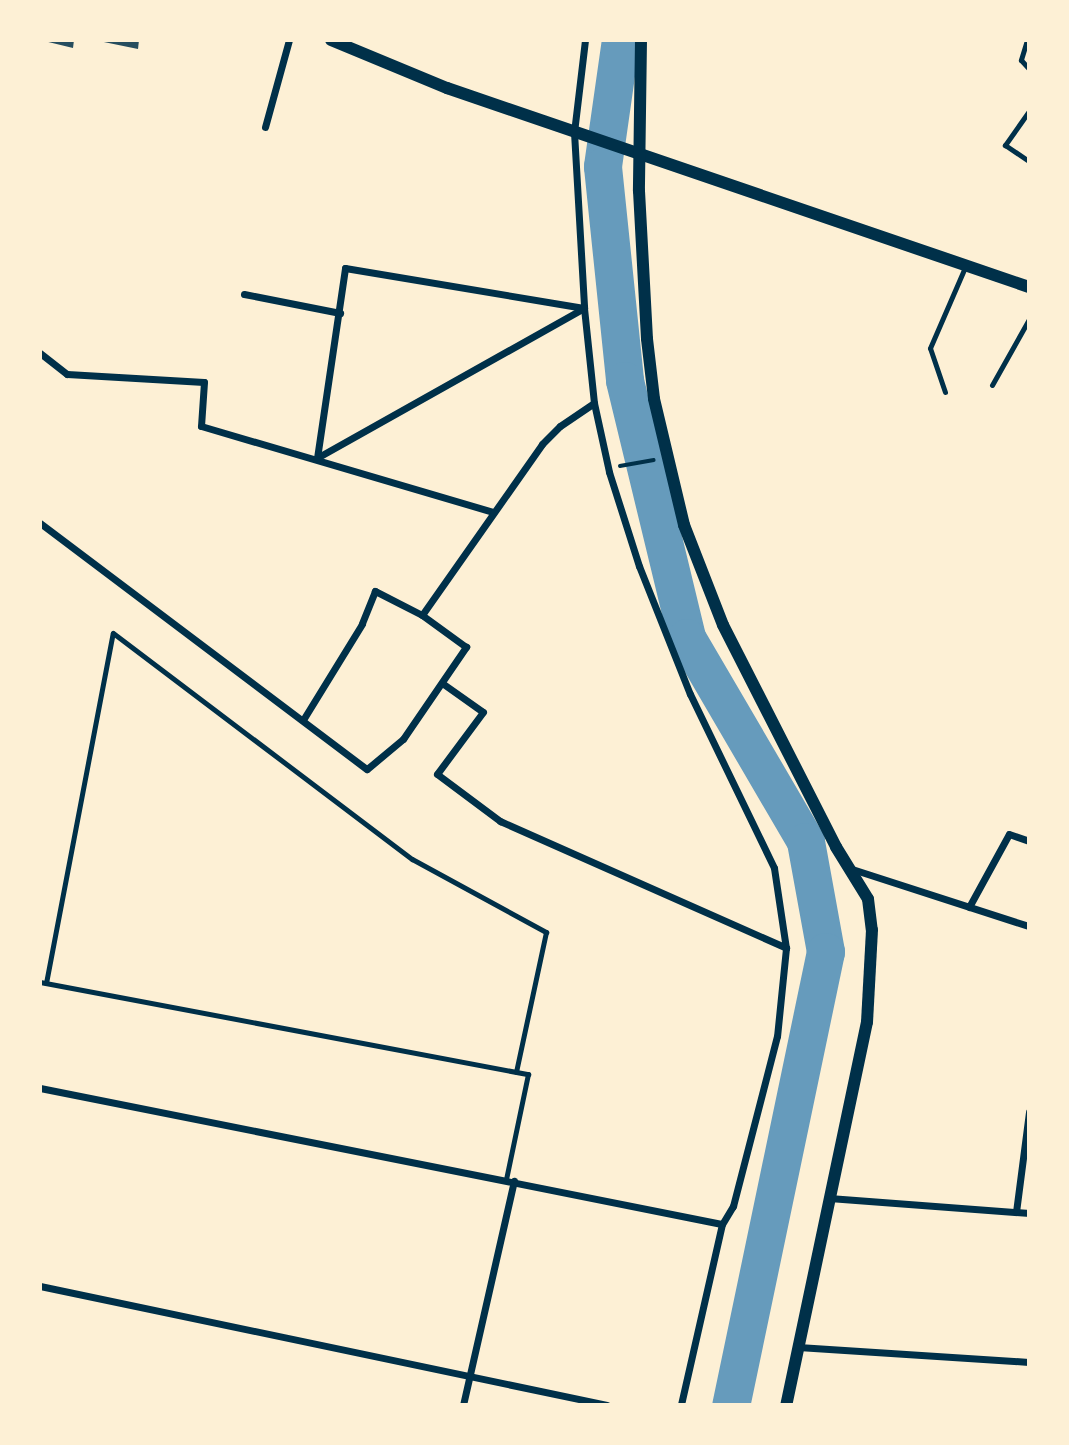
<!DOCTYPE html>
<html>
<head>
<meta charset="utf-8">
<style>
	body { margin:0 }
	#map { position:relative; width:1069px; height:1445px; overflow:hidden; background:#fdf0d5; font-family:"Exo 2",sans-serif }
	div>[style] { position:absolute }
	.river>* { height:38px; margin:-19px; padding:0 19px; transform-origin:19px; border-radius:19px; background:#669bbc }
	.building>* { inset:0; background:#264d5e }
	.path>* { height:3.5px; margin:-1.75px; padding:0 1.75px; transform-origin:1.75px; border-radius:1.75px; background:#003049 }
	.service>* { height:5px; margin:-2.5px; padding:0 2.5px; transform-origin:2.5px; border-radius:2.5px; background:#003049 }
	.minor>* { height:7px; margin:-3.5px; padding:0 3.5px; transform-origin:3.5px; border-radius:3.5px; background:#003049 }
	.tertiary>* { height:12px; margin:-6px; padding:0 6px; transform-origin:6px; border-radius:6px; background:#003049 }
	span { translate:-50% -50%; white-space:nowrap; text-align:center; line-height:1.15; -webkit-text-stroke:6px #fdf0d5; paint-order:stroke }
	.frame { position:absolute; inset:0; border:42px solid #fdf0d5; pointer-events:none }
</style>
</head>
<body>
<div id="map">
	<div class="river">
		<i style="left:621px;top:40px;width:128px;rotate:98.1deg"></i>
		<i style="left:603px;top:167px;width:215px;rotate:84.1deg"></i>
		<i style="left:625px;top:381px;width:264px;rotate:76.4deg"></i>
		<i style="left:687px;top:638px;width:236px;rotate:59.7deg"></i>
		<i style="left:806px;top:842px;width:112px;rotate:79.7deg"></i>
		<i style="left:826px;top:952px;width:463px;rotate:101.8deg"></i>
	</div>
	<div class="building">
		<i style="clip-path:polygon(40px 40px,74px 40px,73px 48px)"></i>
		<i style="clip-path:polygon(94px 40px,139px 40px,138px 49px)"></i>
	</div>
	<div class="path">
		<i style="left:620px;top:466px;width:34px;rotate:-10deg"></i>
	</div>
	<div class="service">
		<i style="left:1027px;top:40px;width:21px;rotate:107deg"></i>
		<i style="left:1021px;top:60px;width:12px;rotate:48deg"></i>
		<i style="left:1029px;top:111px;width:42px;rotate:125.2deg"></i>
		<i style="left:1005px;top:145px;width:29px;rotate:34deg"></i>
		<i style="left:992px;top:385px;width:76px;rotate:-60.7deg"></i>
		<i style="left:945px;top:392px;width:46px;rotate:-108.8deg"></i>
		<i style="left:930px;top:348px;width:90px;rotate:-66.6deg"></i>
		<i style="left:40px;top:982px;width:497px;rotate:10.7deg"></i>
		<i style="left:528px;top:1074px;width:107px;rotate:101.8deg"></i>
		<i style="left:46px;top:983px;width:356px;rotate:-79.2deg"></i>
		<i style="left:113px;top:633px;width:375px;rotate:37.1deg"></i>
		<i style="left:412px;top:859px;width:153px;rotate:28.6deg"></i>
		<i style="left:546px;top:932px;width:143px;rotate:102.1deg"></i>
	</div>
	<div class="minor">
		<i style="left:585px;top:40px;width:93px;rotate:96.8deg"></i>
		<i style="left:574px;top:132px;width:176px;rotate:86.7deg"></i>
		<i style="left:584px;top:308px;width:96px;rotate:84deg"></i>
		<i style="left:594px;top:403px;width:71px;rotate:77.7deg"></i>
		<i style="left:609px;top:472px;width:99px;rotate:72.3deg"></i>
		<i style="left:639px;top:566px;width:138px;rotate:68.3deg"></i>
		<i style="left:690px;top:694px;width:193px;rotate:64.2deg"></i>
		<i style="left:774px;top:868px;width:81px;rotate:81.5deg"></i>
		<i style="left:786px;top:948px;width:88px;rotate:95.8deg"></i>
		<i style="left:777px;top:1036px;width:176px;rotate:104.5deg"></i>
		<i style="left:733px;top:1206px;width:21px;rotate:121deg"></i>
		<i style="left:722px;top:1224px;width:186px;rotate:102.8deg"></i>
		<i style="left:265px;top:127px;width:90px;rotate:-74.6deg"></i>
		<i style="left:345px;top:268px;width:242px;rotate:9.5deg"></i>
		<i style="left:584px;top:308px;width:306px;rotate:150.7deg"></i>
		<i style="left:317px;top:458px;width:192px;rotate:-81.6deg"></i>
		<i style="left:244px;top:294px;width:98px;rotate:11.2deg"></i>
		<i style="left:40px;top:353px;width:34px;rotate:38deg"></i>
		<i style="left:67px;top:374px;width:137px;rotate:3.3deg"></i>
		<i style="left:204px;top:382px;width:44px;rotate:93.9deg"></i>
		<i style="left:201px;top:426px;width:304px;rotate:16.4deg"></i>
		<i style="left:40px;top:523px;width:409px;rotate:37deg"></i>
		<i style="left:367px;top:769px;width:47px;rotate:-39.8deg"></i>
		<i style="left:403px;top:739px;width:112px;rotate:-55.6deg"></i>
		<i style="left:466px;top:647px;width:54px;rotate:-144deg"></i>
		<i style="left:422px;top:615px;width:53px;rotate:-152.9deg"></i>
		<i style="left:375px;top:591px;width:35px;rotate:112deg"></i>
		<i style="left:362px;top:624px;width:113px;rotate:121.6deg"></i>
		<i style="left:422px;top:615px;width:209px;rotate:-54.9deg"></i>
		<i style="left:542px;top:444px;width:25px;rotate:-45deg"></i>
		<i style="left:560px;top:426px;width:41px;rotate:-34.1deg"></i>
		<i style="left:442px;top:683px;width:50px;rotate:35.3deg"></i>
		<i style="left:483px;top:712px;width:77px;rotate:126.6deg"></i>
		<i style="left:437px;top:774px;width:79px;rotate:36.7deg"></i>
		<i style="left:500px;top:821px;width:313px;rotate:23.9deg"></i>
		<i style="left:852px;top:869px;width:186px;rotate:17.9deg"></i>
		<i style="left:969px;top:907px;width:83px;rotate:-61.3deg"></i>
		<i style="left:1009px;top:834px;width:21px;rotate:19deg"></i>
		<i style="left:40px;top:1088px;width:695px;rotate:11.28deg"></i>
		<i style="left:829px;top:1198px;width:201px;rotate:4.3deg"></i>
		<i style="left:1016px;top:1212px;width:101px;rotate:-82.6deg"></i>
		<i style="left:40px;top:1286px;width:579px;rotate:11.85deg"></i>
		<i style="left:798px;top:1347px;width:231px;rotate:3.7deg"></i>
		<i style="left:463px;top:1405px;width:230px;rotate:-77.2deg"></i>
	</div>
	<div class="tertiary">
		<i style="left:331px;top:40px;width:126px;rotate:22.5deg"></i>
		<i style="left:447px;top:88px;width:615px;rotate:18.88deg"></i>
		<i style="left:641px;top:40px;width:151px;rotate:90.8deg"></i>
		<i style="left:639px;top:191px;width:148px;rotate:86.9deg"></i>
		<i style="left:647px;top:339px;width:60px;rotate:83.3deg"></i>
		<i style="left:654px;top:399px;width:130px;rotate:76.6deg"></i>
		<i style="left:684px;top:525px;width:107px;rotate:68.7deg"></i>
		<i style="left:723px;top:625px;width:249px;rotate:63deg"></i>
		<i style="left:836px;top:847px;width:61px;rotate:58.4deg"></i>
		<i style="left:868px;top:899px;width:31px;rotate:83deg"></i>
		<i style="left:872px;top:930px;width:92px;rotate:93.1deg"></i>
		<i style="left:867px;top:1022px;width:391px;rotate:101.9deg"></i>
	</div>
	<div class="frame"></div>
</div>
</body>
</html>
